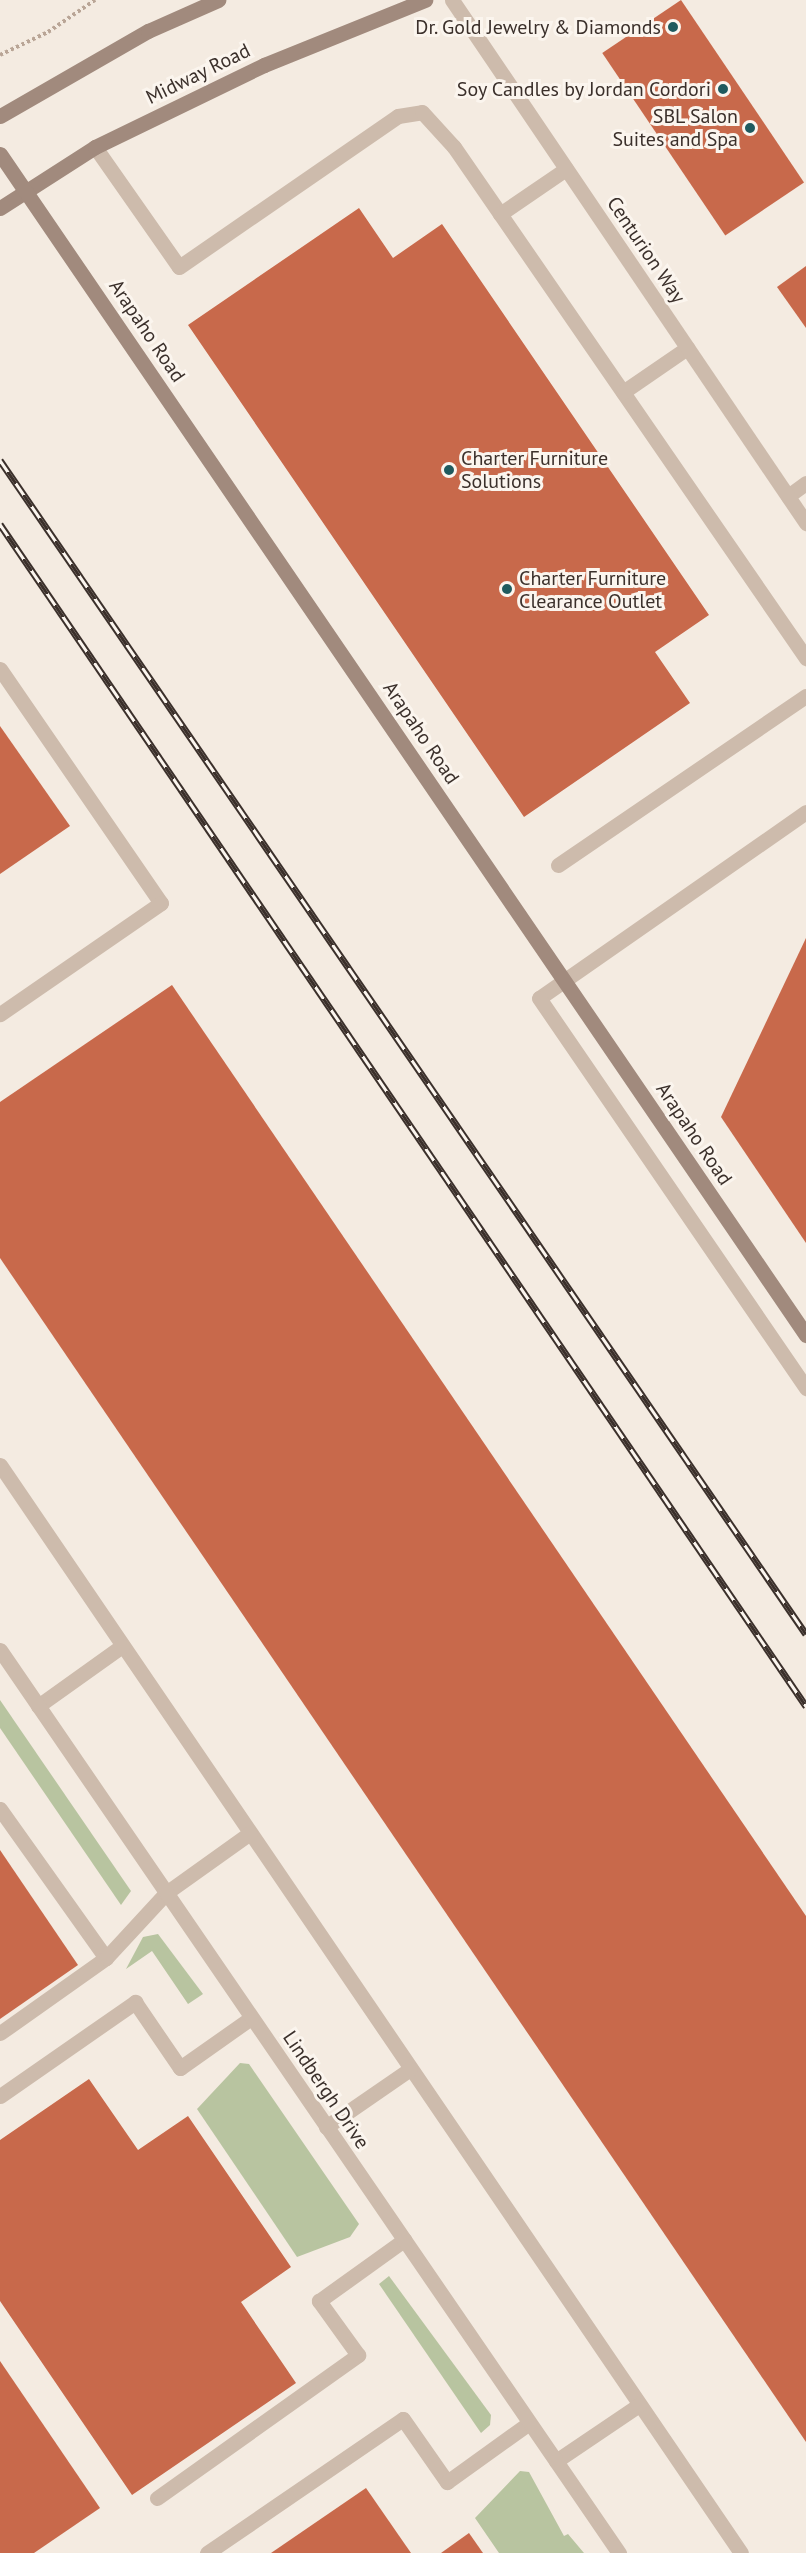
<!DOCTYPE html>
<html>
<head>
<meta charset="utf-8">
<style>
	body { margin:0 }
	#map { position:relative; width:806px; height:2553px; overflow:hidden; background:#f4ebe1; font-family:"PT Sans",sans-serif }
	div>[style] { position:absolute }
	.green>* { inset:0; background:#b8c4a0 }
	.building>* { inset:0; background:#c8694b; transform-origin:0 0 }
	.path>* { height:4px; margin-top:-2px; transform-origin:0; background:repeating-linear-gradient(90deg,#b9a596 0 3px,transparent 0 6px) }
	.lane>* { height:15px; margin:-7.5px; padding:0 7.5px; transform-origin:7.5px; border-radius:7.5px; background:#cdbbac }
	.street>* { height:15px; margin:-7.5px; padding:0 7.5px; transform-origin:7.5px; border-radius:7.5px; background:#cdbbac }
	.secondary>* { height:15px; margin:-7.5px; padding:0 7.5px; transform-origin:7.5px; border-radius:7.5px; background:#a18a7d }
	.rail>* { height:7px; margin-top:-3.5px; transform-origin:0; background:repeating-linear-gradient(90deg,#fbf5ee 0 14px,#3b302b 0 28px); box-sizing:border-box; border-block:2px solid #3b302b }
	.secondary-bridge>* { height:15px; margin:-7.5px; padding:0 7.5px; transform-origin:7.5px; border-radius:7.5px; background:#a18a7d }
	.dots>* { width:16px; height:16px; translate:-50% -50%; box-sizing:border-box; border:3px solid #fbf5ee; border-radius:50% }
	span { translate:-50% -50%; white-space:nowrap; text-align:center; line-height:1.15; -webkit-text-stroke:6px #fbf5ee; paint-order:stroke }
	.poi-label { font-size:20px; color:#3b302b }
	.right { translate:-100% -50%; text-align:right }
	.left { translate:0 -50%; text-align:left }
	.street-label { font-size:20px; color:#3b302b }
</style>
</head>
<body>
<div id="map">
	<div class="green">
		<i style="clip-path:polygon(0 1700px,131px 1891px,121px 1905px,0 1728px)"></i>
		<i style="clip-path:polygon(158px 1934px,203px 1994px,188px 2004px,152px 1951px,126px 1969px,143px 1937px)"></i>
		<i style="clip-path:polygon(240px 2063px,249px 2064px,359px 2224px,350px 2237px,297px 2257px,197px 2109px)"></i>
		<i style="clip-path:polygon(389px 2276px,491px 2415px,490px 2425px,481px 2433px,379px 2284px)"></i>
		<i style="clip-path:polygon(520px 2471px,529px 2472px,564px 2536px,568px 2534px,584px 2553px,499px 2553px,475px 2518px)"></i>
	</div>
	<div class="building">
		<i style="left:681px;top:0;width:220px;height:95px;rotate:56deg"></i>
		<i style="clip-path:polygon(359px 208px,393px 258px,442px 224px,709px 615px,655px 652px,690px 703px,524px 817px,188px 325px)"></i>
		<i style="clip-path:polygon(806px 266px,806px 328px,777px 287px)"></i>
		<i style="clip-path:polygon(0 726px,70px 826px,0 874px)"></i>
		<i style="clip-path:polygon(806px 938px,806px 1243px,721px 1117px)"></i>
		<i style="clip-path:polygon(172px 985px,806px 1916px,806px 2442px,0 1258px,0 1102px)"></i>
		<i style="clip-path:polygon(0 1850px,78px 1965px,0 2019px)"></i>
		<i style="clip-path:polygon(89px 2079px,138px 2150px,188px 2116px,291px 2267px,241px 2302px,296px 2383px,132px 2495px,0 2301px,0 2140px)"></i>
		<i style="clip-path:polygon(0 2361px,100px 2508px,34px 2553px,0 2553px)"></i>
		<i style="clip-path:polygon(366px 2488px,411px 2553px,271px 2553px)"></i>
		<i style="clip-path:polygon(469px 2533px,483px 2553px,441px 2553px)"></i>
	</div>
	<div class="path">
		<i style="left:0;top:55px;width:53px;rotate:-25.6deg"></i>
		<i style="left:48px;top:32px;width:57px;rotate:-34.2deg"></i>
	</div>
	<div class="lane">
		<i style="left:95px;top:147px;width:146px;rotate:55deg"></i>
		<i style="left:179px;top:267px;width:266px;rotate:-34.6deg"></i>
		<i style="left:398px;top:116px;width:24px;rotate:-9deg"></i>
		<i style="left:422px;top:112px;width:47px;rotate:47.6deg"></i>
		<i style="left:454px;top:147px;width:621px;rotate:55.44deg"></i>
		<i style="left:500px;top:214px;width:80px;rotate:-34.3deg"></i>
		<i style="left:623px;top:392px;width:78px;rotate:-34.5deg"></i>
		<i style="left:788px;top:496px;width:22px;rotate:-36deg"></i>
		<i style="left:0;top:669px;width:284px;rotate:55.5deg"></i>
		<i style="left:161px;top:903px;width:196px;rotate:145.4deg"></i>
		<i style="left:806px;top:812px;width:325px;rotate:145.1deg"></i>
		<i style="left:539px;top:998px;width:473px;rotate:55.6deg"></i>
		<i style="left:558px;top:865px;width:300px;rotate:-34.3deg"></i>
		<i style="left:0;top:1465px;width:1316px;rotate:55.74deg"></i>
		<i style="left:38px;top:1706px;width:103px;rotate:-35.5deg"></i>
		<i style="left:0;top:1809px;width:183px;rotate:54.6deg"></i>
		<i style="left:0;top:2033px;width:130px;rotate:-35.3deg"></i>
		<i style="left:106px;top:1958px;width:88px;rotate:-47.3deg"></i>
		<i style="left:166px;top:1893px;width:103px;rotate:-35.5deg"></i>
		<i style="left:0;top:2096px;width:165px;rotate:-34.8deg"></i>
		<i style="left:135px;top:2002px;width:80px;rotate:55.7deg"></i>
		<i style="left:180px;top:2068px;width:87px;rotate:-35.2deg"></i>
		<i style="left:326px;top:2127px;width:102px;rotate:-34.6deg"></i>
		<i style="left:556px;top:2461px;width:100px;rotate:-34deg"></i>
		<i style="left:157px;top:2498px;width:247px;rotate:-35.4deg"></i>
		<i style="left:358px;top:2355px;width:67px;rotate:-125.8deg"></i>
		<i style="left:319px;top:2301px;width:105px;rotate:-35.7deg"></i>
		<i style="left:207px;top:2553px;width:237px;rotate:-34.4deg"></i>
		<i style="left:403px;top:2419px;width:77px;rotate:55.1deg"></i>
		<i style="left:447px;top:2482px;width:101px;rotate:-35.7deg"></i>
	</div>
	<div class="street">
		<i style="left:452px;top:0;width:632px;rotate:55.91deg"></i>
		<i style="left:0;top:1650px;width:1095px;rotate:55.57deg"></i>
	</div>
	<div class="secondary">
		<i style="left:0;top:116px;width:171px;rotate:-29.9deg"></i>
		<i style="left:148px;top:31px;width:77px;rotate:-23.9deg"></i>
		<i style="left:0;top:208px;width:113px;rotate:-32.7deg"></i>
		<i style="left:95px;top:147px;width:188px;rotate:-25.9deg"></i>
		<i style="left:264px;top:65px;width:174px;rotate:-22deg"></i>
	</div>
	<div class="rail">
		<i style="left:0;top:460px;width:1424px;rotate:55.53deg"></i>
		<i style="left:0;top:524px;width:1431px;rotate:55.71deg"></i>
	</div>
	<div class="secondary-bridge">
		<i style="left:0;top:154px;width:1430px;rotate:55.69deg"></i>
	</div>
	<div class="dots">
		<i style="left:673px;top:27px;background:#1f5a5e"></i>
		<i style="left:723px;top:89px;background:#1f5a5e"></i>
		<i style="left:750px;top:128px;background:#1f5a5e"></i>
		<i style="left:449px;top:470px;background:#1f5a5e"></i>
		<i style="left:507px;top:589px;background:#1f5a5e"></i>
	</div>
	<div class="poi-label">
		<span class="right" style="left:661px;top:27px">Dr. Gold Jewelry &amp; Diamonds</span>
		<span class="right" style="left:711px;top:89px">Soy Candles by Jordan Cordori</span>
		<span class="right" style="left:738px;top:128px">SBL Salon<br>Suites and Spa</span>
		<span class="left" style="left:461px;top:470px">Charter Furniture<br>Solutions</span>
		<span class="left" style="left:519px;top:590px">Charter Furniture<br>Clearance Outlet</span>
	</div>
	<div class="street-label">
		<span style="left:198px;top:74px;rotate:-26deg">Midway Road</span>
		<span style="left:646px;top:250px;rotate:56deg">Centurion Way</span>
		<span style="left:147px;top:331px;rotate:56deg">Arapaho Road</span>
		<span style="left:421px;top:733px;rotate:56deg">Arapaho Road</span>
		<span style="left:694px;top:1134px;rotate:56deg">Arapaho Road</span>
		<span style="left:326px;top:2090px;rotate:56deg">Lindbergh Drive</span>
	</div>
</div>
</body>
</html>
